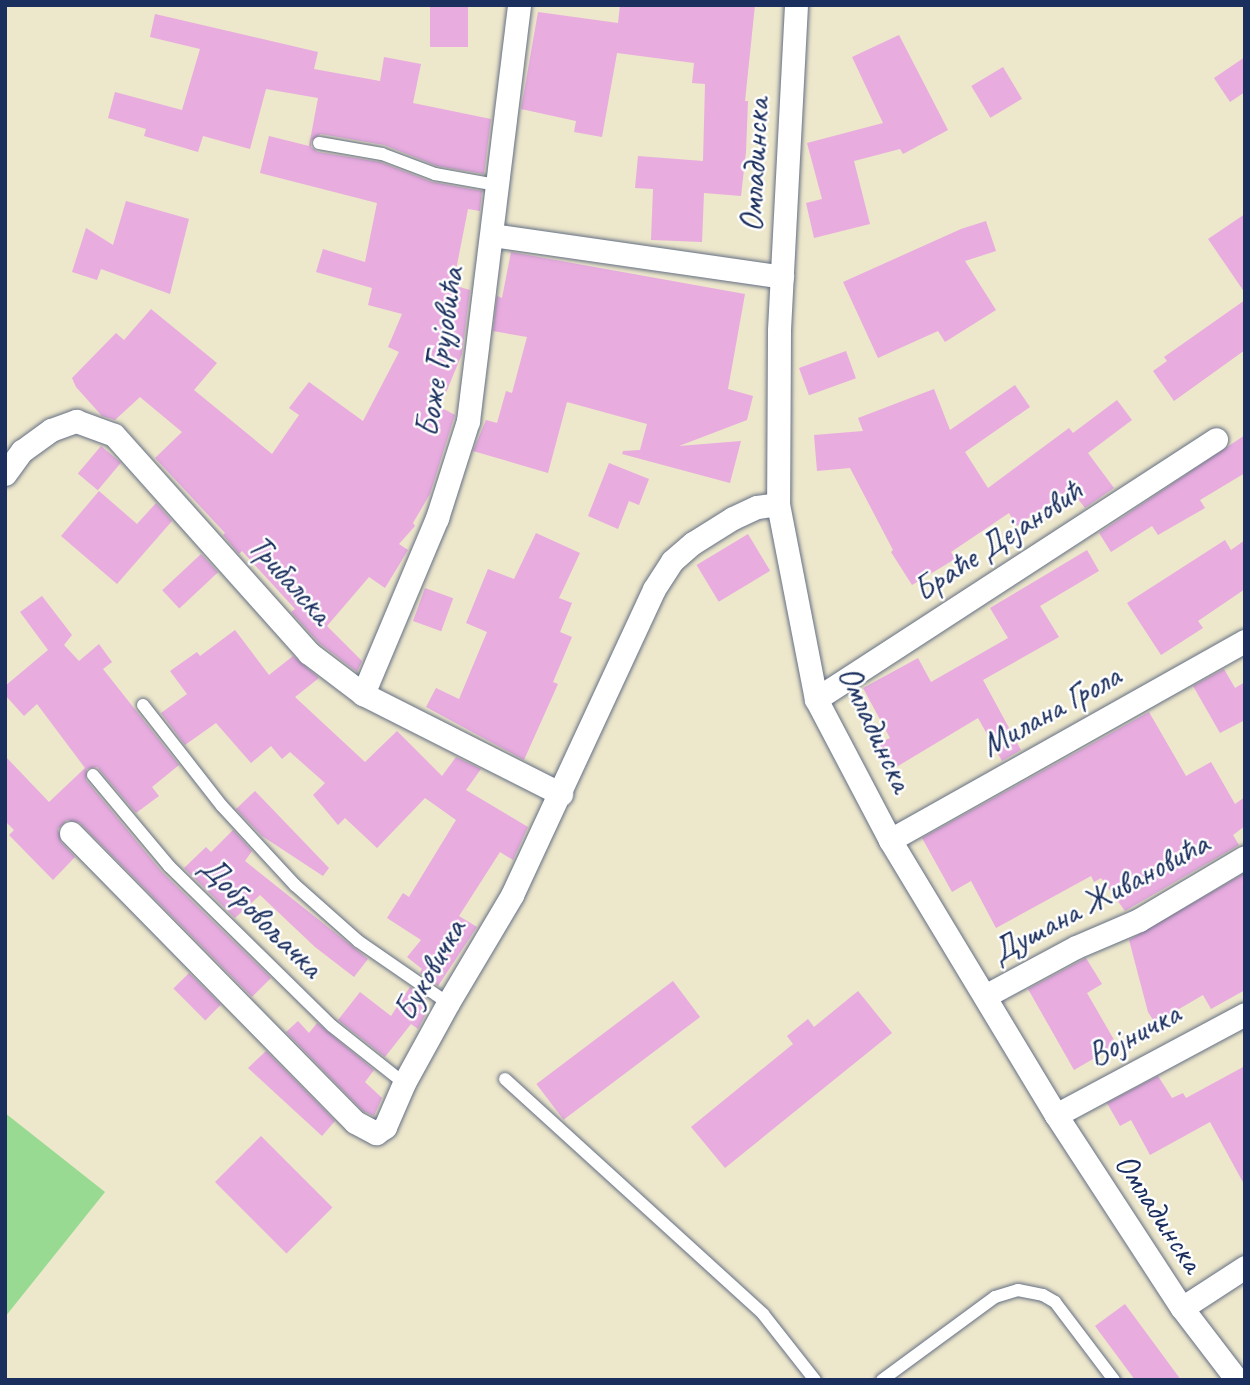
<!DOCTYPE html>
<html>
<head>
<meta charset="utf-8">
<style>
	body { margin:0 }
	#map { position:relative; width:1250px; height:1385px; overflow:hidden; background:#ede7cb; font-family:Caveat,sans-serif }
	div>[style] { position:absolute }
	.green>* { inset:0; background:#98da91 }
	.building>* { inset:0; background:#e8acdf; transform-origin:0 0 }
	.roads { filter:drop-shadow(0 0 2px #646f84) drop-shadow(0 0 2px #646f84) }
	.service>* { height:12px; margin:-6px; padding:0 6px; transform-origin:6px; border-radius:6px; background:#fff }
	.minor>* { height:23px; margin:-11.5px; padding:0 11.5px; transform-origin:11.5px; border-radius:11.5px; background:#fff }
	span { translate:-50% -50%; white-space:nowrap; text-align:center; line-height:1.15; -webkit-text-stroke:5px #fff; paint-order:stroke }
	.street-label { font-size:33px; color:#1b2f5e }
	.frame { position:absolute; inset:0; border:7px solid #1b2f5e; pointer-events:none }
</style>
</head>
<body>
<div id="map">
	<div class="green">
		<i style="clip-path:polygon(5px 1113px,105px 1192px,5px 1317px)"></i>
	</div>
	<div class="building">
		<i style="left:430px;top:5px;width:38px;height:42px"></i>
		<i style="clip-path:polygon(620px 5px,755px 5px,745px 101px,748px 101px,746px 152px,741px 196px,704px 193px,702px 242px,651px 240px,653px 189px,635px 188px,638px 156px,703px 161px,705px 84px,692px 83px,694px 63px,617px 53px,602px 137px,574px 132px,576px 121px,521px 109px,538px 12px,618px 23px)"></i>
		<i style="clip-path:polygon(155px 14px,318px 52px,314px 69px,380px 81px,384px 57px,421px 64px,413px 103px,491px 119px,484px 174px,437px 166px,384px 145px,321px 134px,311px 141px,311px 147px,318px 152px,380px 162px,432px 182px,482px 191px,480px 211px,468px 209px,453px 285px,470px 290px,462px 354px,440px 407px,455px 415px,454px 418px,430px 494px,413px 523px,415px 526px,399px 544px,408px 550px,385px 588px,369px 577px,327px 626px,362px 661px,357px 672px,319px 643px,291px 612px,295px 609px,242px 551px,239px 554px,223px 535px,225px 533px,155px 458px,182px 432px,140px 397px,115px 420px,102px 416px,76px 387px,72px 378px,116px 333px,124px 340px,151px 309px,217px 363px,194px 390px,272px 454px,299px 415px,289px 408px,309px 382px,363px 421px,399px 352px,388px 347px,402px 314px,368px 305px,372px 288px,316px 272px,323px 249px,365px 262px,377px 203px,260px 173px,269px 136px,309px 146px,318px 98px,266px 89px,250px 149px,203px 136px,198px 152px,144px 136px,146px 129px,108px 118px,115px 92px,182px 110px,200px 49px,150px 37px)"></i>
		<i style="clip-path:polygon(899px 35px,948px 130px,903px 154px,900px 149px,854px 161px,870px 224px,814px 238px,806px 203px,822px 199px,807px 143px,883px 123px,852px 57px)"></i>
		<i style="clip-path:polygon(1245px 57px,1245px 92px,1230px 102px,1214px 78px)"></i>
		<i style="left:1003px;top:67px;width:37px;height:37px;rotate:59deg"></i>
		<i style="clip-path:polygon(126px 201px,189px 219px,170px 294px,101px 269px,97px 280px,72px 272px,86px 228px,113px 245px)"></i>
		<i style="clip-path:polygon(1245px 214px,1245px 293px,1208px 239px)"></i>
		<i style="clip-path:polygon(986px 221px,996px 251px,965px 261px,996px 310px,945px 342px,938px 331px,878px 358px,843px 282px,961px 229px)"></i>
		<i style="clip-path:polygon(511px 252px,745px 294px,728px 389px,753px 396px,747px 420px,679px 446px,741px 441px,730px 483px,622px 454px,623px 451px,640px 450px,647px 424px,567px 402px,548px 473px,473px 451px,486px 420px,497px 423px,506px 391px,512px 393px,527px 337px,493px 331px,497px 296px,502px 298px)"></i>
		<i style="clip-path:polygon(1245px 300px,1245px 350px,1174px 401px,1153px 371px,1167px 361px,1164px 357px)"></i>
		<i style="left:846px;top:351px;width:29px;height:50px;rotate:70deg"></i>
		<i style="clip-path:polygon(1015px 385px,1030px 407px,965px 452px,988px 488px,1069px 428px,1073px 433px,1117px 400px,1132px 420px,1088px 453px,1114px 488px,1085px 508px,1070px 489px,1017px 526px,1009px 513px,951px 552px,955px 559px,912px 585px,891px 552px,893px 550px,850px 468px,817px 471px,814px 435px,863px 431px,858px 418px,934px 389px,950px 430px)"></i>
		<i style="clip-path:polygon(1245px 435px,1245px 473px,1200px 500px,1205px 508px,1158px 535px,1152px 526px,1111px 552px,1099px 533px)"></i>
		<i style="left:101px;top:446px;width:26px;height:36px;rotate:40deg"></i>
		<i style="clip-path:polygon(609px 463px,649px 479px,639px 505px,629px 501px,618px 529px,588px 516px)"></i>
		<i style="clip-path:polygon(99px 491px,137px 524px,156px 503px,172px 521px,117px 584px,61px 536px)"></i>
		<i style="clip-path:polygon(536px 533px,580px 553px,559px 598px,572px 603px,560px 632px,572px 637px,553px 682px,558px 684px,524px 760px,426px 707px,436px 688px,459px 699px,487px 632px,466px 623px,488px 569px,514px 579px)"></i>
		<i style="left:748px;top:534px;width:43px;height:60px;rotate:59deg"></i>
		<i style="clip-path:polygon(1225px 540px,1231px 550px,1245px 540px,1245px 589px,1198px 621px,1203px 628px,1161px 655px,1127px 603px)"></i>
		<i style="clip-path:polygon(1087px 550px,1099px 571px,1040px 606px,1059px 637px,983px 680px,1021px 750px,1002px 761px,978px 718px,893px 769px,879px 743px,890px 738px,863px 688px,918px 658px,931px 682px,1008px 638px,990px 608px)"></i>
		<i style="left:201px;top:554px;width:25px;height:53px;rotate:47deg"></i>
		<i style="left:425px;top:588px;width:30px;height:35px;rotate:20deg"></i>
		<i style="clip-path:polygon(42px 596px,72px 635px,64px 645px,79px 661px,99px 644px,112px 662px,103px 669px,179px 765px,152px 787px,159px 796px,136px 813px,97px 767px,87px 769px,86px 780px,162px 872px,271px 978px,252px 997px,80px 823px,67px 820px,58px 829px,61px 842px,75px 857px,53px 880px,9px 835px,14px 830px,5px 821px,5px 756px,49px 802px,85px 768px,37px 704px,24px 716px,5px 695px,5px 686px,48px 650px,20px 612px)"></i>
		<i style="clip-path:polygon(235px 630px,269px 675px,293px 656px,319px 678px,295px 697px,365px 762px,397px 731px,442px 776px,456px 757px,481px 769px,466px 790px,528px 827px,513px 860px,500px 852px,459px 916px,477px 927px,438px 986px,420px 973px,422px 969px,407px 957px,421px 940px,387px 918px,403px 893px,409px 897px,456px 820px,425px 798px,377px 848px,345px 818px,338px 825px,313px 795px,325px 783px,290px 752px,282px 759px,271px 746px,251px 763px,216px 723px,185px 745px,161px 713px,187px 694px,170px 671px,197px 652px,200px 656px)"></i>
		<i style="clip-path:polygon(1224px 669px,1235px 688px,1245px 682px,1245px 720px,1220px 733px,1193px 686px)"></i>
		<i style="clip-path:polygon(1149px 712px,1186px 776px,1211px 762px,1235px 804px,1245px 797px,1245px 826px,1233px 835px,1239px 845px,1125px 911px,1101px 878px,1094px 882px,1091px 876px,996px 928px,971px 881px,952px 892px,922px 838px)"></i>
		<i style="clip-path:polygon(255px 791px,329px 868px,323px 876px,262px 836px,236px 809px)"></i>
		<i style="clip-path:polygon(233px 830px,252px 851px,245px 861px,368px 959px,354px 977px,315px 947px,260px 895px,235px 918px,184px 868px,206px 847px,211px 852px)"></i>
		<i style="clip-path:polygon(1243px 874px,1245px 990px,1211px 1009px,1203px 995px,1155px 1023px,1148px 1012px,1129px 940px)"></i>
		<i style="clip-path:polygon(1086px 958px,1102px 984px,1087px 993px,1117px 1045px,1074px 1070px,1028px 989px)"></i>
		<i style="left:189px;top:973px;width:45px;height:22px;rotate:45deg"></i>
		<i style="left:673px;top:981px;width:45px;height:171px;rotate:53deg"></i>
		<i style="clip-path:polygon(410px 987px,427px 999px,423px 1005px,429px 1008px,418px 1029px,411px 1024px,385px 1057px,338px 1020px,360px 992px,391px 1016px)"></i>
		<i style="clip-path:polygon(858px 991px,892px 1033px,725px 1168px,691px 1127px,793px 1044px,787px 1036px,808px 1019px,814px 1027px)"></i>
		<i style="clip-path:polygon(298px 1021px,309px 1033px,317px 1023px,374px 1070px,365px 1082px,382px 1098px,374px 1116px,363px 1111px,286px 1032px)"></i>
		<i style="clip-path:polygon(266px 1051px,335px 1121px,322px 1136px,248px 1068px)"></i>
		<i style="clip-path:polygon(1245px 1066px,1245px 1186px,1210px 1122px,1150px 1155px,1131px 1120px,1120px 1126px,1107px 1103px,1158px 1076px,1172px 1098px,1183px 1093px,1186px 1098px)"></i>
		<i style="left:261px;top:1136px;width:101px;height:65px;rotate:45deg"></i>
		<i style="clip-path:polygon(1125px 1304px,1181px 1380px,1135px 1380px,1095px 1326px)"></i>
	</div>
	<div class="roads">
		<div class="service">
			<i style="left:319px;top:143px;width:64px;rotate:9.9deg"></i>
			<i style="left:382px;top:154px;width:57px;rotate:20.7deg"></i>
			<i style="left:435px;top:174px;width:63px;rotate:10.1deg"></i>
			<i style="left:143px;top:705px;width:128px;rotate:52deg"></i>
			<i style="left:222px;top:806px;width:108px;rotate:47.3deg"></i>
			<i style="left:295px;top:885px;width:84px;rotate:41.6deg"></i>
			<i style="left:358px;top:941px;width:109px;rotate:34.6deg"></i>
			<i style="left:93px;top:775px;width:119px;rotate:50.1deg"></i>
			<i style="left:169px;top:866px;width:228px;rotate:44.5deg"></i>
			<i style="left:332px;top:1026px;width:92px;rotate:38.4deg"></i>
			<i style="left:505px;top:1079px;width:349px;rotate:42.3deg"></i>
			<i style="left:763px;top:1314px;width:84px;rotate:51.8deg"></i>
			<i style="left:882px;top:1380px;width:140px;rotate:-36.3deg"></i>
			<i style="left:995px;top:1297px;width:24px;rotate:-17deg"></i>
			<i style="left:1018px;top:1290px;width:25px;rotate:11deg"></i>
			<i style="left:1043px;top:1295px;width:14px;rotate:30deg"></i>
			<i style="left:1055px;top:1302px;width:98px;rotate:52.9deg"></i>
		</div>
		<div class="minor">
			<i style="left:796px;top:5px;width:326px;rotate:93deg"></i>
			<i style="left:779px;top:331px;width:173px;rotate:90.3deg"></i>
			<i style="left:778px;top:504px;width:199px;rotate:79deg"></i>
			<i style="left:816px;top:699px;width:159px;rotate:62.3deg"></i>
			<i style="left:890px;top:840px;width:321px;rotate:58.9deg"></i>
			<i style="left:1056px;top:1115px;width:230px;rotate:56.9deg"></i>
			<i style="left:1182px;top:1308px;width:91px;rotate:52.6deg"></i>
			<i style="left:492px;top:235px;width:293px;rotate:8.2deg"></i>
			<i style="left:5px;top:474px;width:29px;rotate:-54deg"></i>
			<i style="left:22px;top:451px;width:36px;rotate:-36deg"></i>
			<i style="left:51px;top:430px;width:27px;rotate:-20deg"></i>
			<i style="left:76px;top:421px;width:40px;rotate:20.2deg"></i>
			<i style="left:114px;top:435px;width:292px;rotate:48.2deg"></i>
			<i style="left:309px;top:653px;width:68px;rotate:37.2deg"></i>
			<i style="left:363px;top:694px;width:222px;rotate:26.8deg"></i>
			<i style="left:363px;top:694px;width:191px;rotate:-67.2deg"></i>
			<i style="left:437px;top:518px;width:102px;rotate:-72.3deg"></i>
			<i style="left:468px;top:421px;width:419px;rotate:-83deg"></i>
			<i style="left:816px;top:699px;width:477px;rotate:-33deg"></i>
			<i style="left:71px;top:833px;width:405px;rotate:45.5deg"></i>
			<i style="left:355px;top:1122px;width:24px;rotate:28deg"></i>
			<i style="left:376px;top:1133px;width:11px;rotate:-34deg"></i>
			<i style="left:385px;top:1127px;width:48px;rotate:-66.6deg"></i>
			<i style="left:404px;top:1083px;width:91px;rotate:-61.2deg"></i>
			<i style="left:448px;top:1003px;width:126px;rotate:-59.3deg"></i>
			<i style="left:512px;top:895px;width:337px;rotate:-65.1deg"></i>
			<i style="left:654px;top:589px;width:33px;rotate:-57deg"></i>
			<i style="left:672px;top:561px;width:28px;rotate:-41deg"></i>
			<i style="left:693px;top:543px;width:47px;rotate:-32deg"></i>
			<i style="left:733px;top:518px;width:26px;rotate:-25deg"></i>
			<i style="left:757px;top:507px;width:21px;rotate:-8deg"></i>
			<i style="left:890px;top:840px;width:407px;rotate:-29.3deg"></i>
			<i style="left:985px;top:996px;width:103px;rotate:-28.3deg"></i>
			<i style="left:1076px;top:947px;width:69px;rotate:-23.2deg"></i>
			<i style="left:1139px;top:920px;width:123px;rotate:-30.7deg"></i>
			<i style="left:1056px;top:1115px;width:214px;rotate:-28.1deg"></i>
			<i style="left:1182px;top:1308px;width:75px;rotate:-33.1deg"></i>
		</div>
	</div>
	<div class="street-label">
		<span style="left:755px;top:165px;rotate:-87deg">Омладинска</span>
		<span style="left:440px;top:352px;rotate:-81deg">Боже Грујовића</span>
		<span style="left:998px;top:541px;rotate:-33deg">Браће Дејановић</span>
		<span style="left:290px;top:580px;rotate:48deg">Трибалска</span>
		<span style="left:1051px;top:711px;rotate:-29deg">Милана Грола</span>
		<span style="left:875px;top:729px;rotate:65deg">Омладинска</span>
		<span style="left:1100px;top:898px;rotate:-28deg">Душана Живановића</span>
		<span style="left:261px;top:917px;rotate:45deg">Добровољачка</span>
		<span style="left:430px;top:970px;rotate:-60deg">Буковичка</span>
		<span style="left:1134px;top:1035px;rotate:-28deg">Војничка</span>
		<span style="left:1159px;top:1213px;rotate:57deg">Омладинска</span>
	</div>
	<div class="frame"></div>
</div>
</body>
</html>
